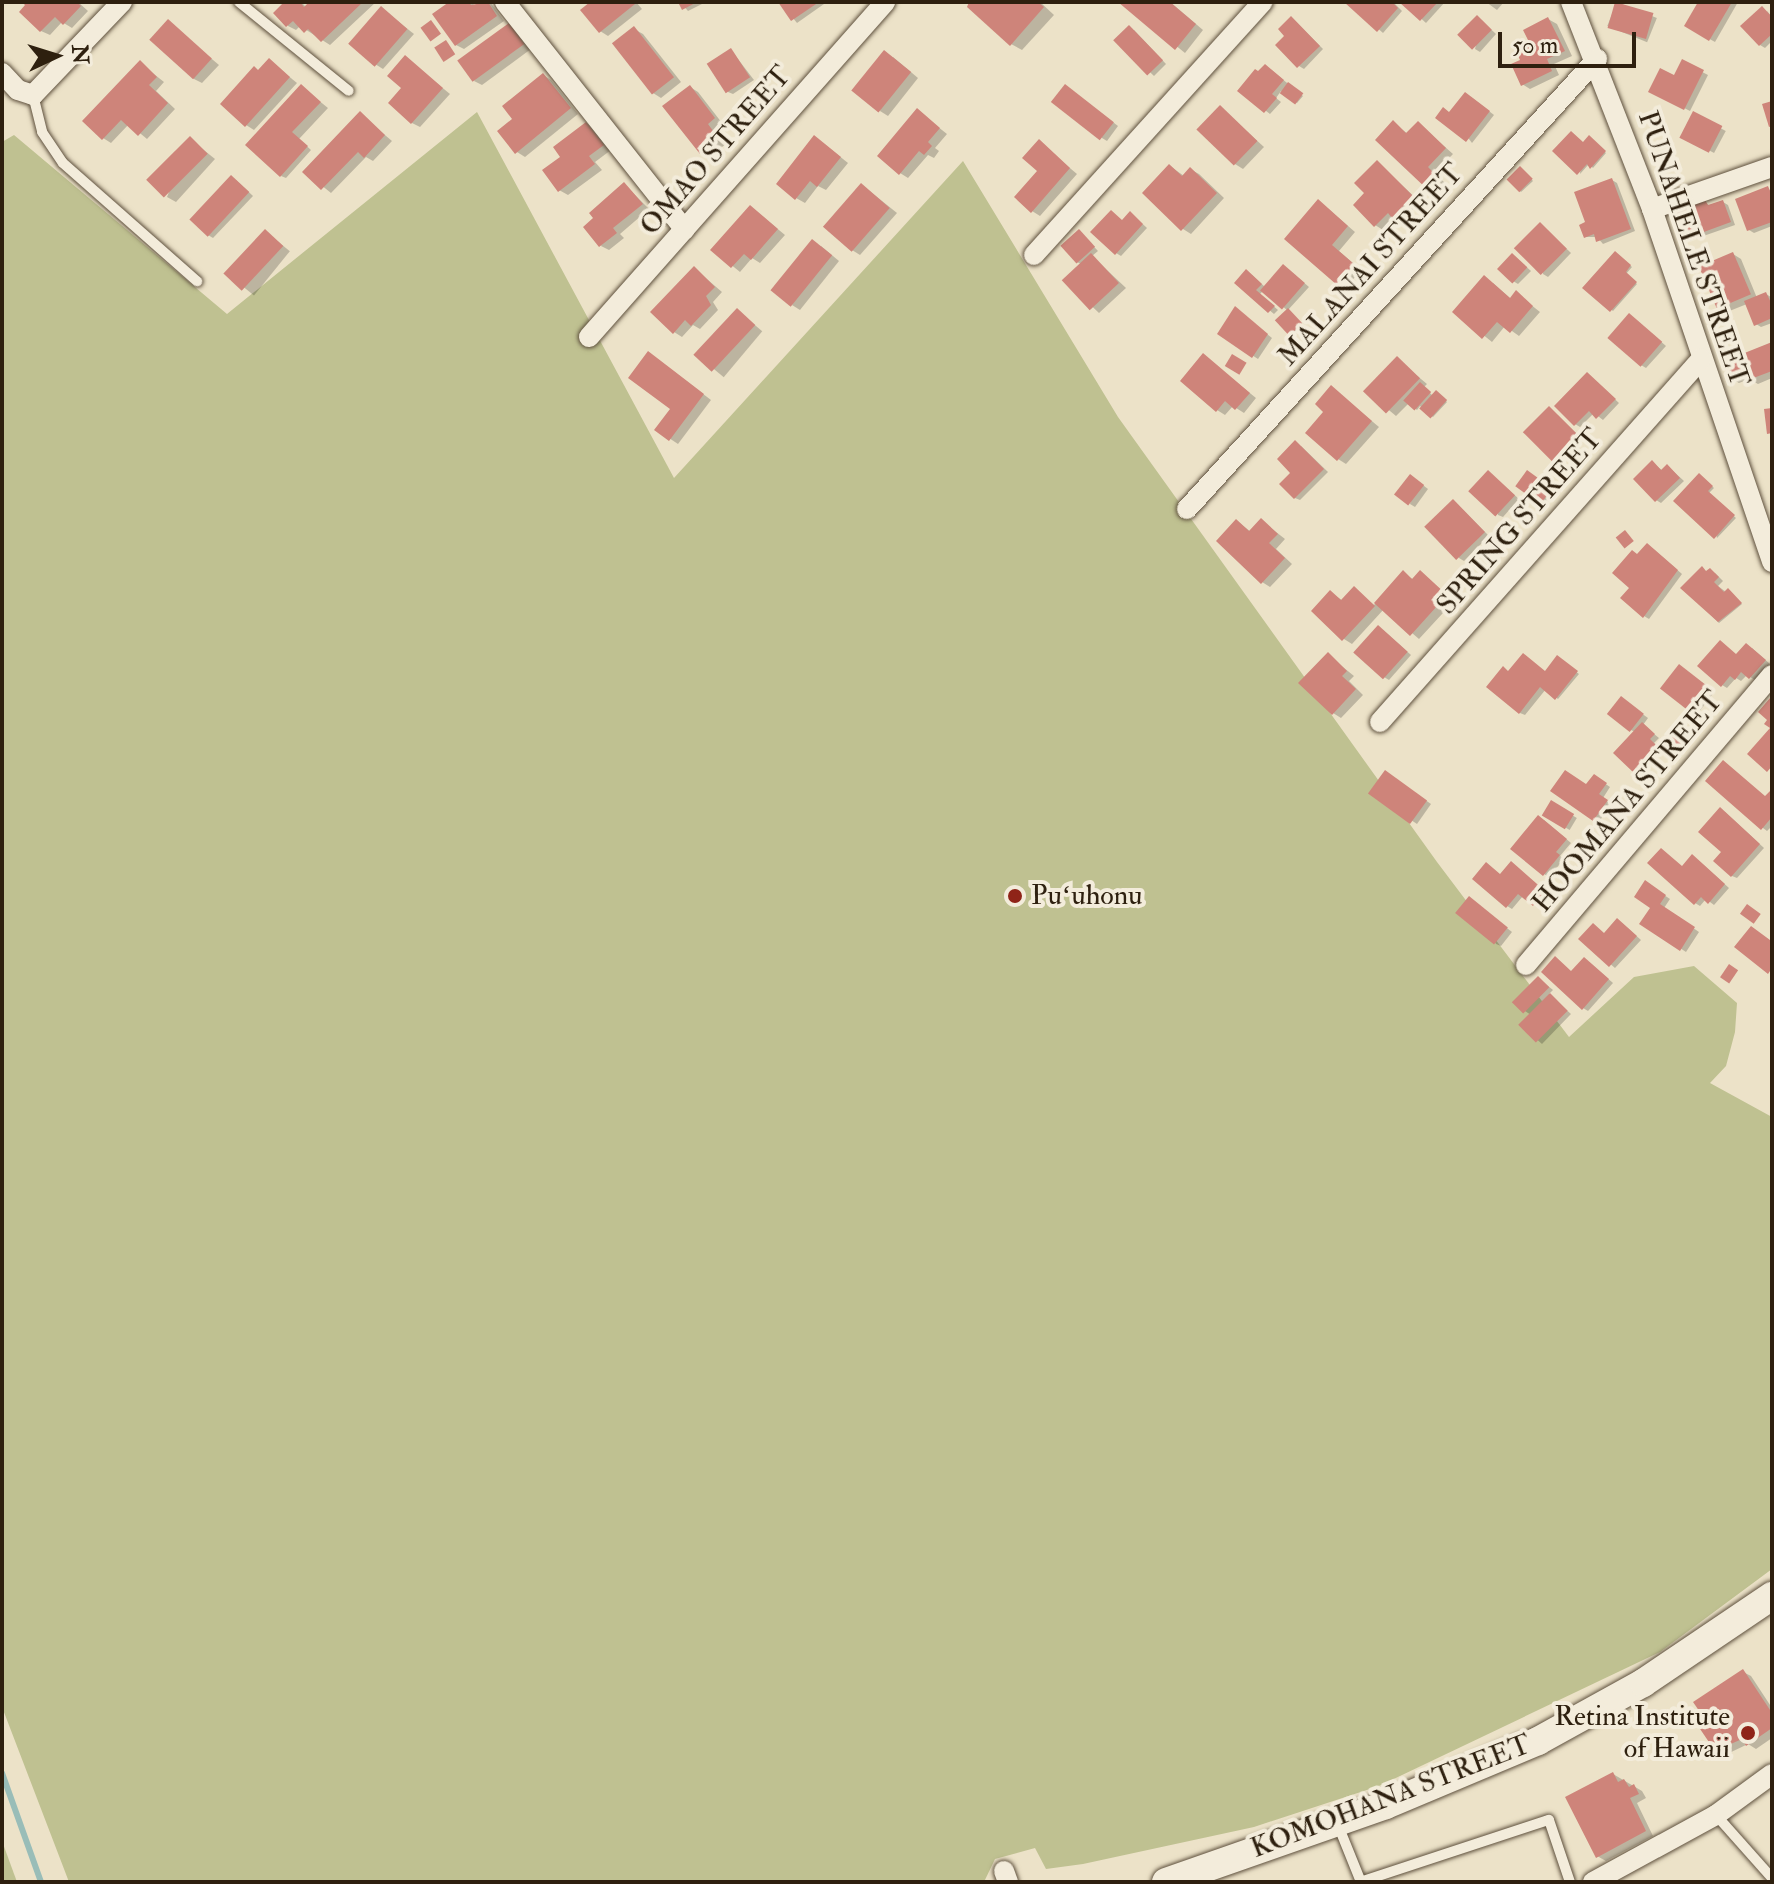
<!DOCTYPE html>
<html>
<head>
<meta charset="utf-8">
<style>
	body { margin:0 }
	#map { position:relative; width:1774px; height:1884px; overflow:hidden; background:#ece2c8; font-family:"IM FELL Double Pica",serif }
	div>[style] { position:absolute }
	.green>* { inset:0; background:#bfc191 }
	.shadow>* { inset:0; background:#0003; transform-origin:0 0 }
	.stream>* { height:6px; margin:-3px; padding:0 3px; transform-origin:3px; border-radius:3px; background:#99bdb8 }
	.building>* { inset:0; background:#ce847a; transform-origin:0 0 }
	.roads { filter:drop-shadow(0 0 2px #5e503d) drop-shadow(0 0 2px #5e503d) }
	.service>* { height:10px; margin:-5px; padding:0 5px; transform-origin:5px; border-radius:5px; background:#f3ecdb }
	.minor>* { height:20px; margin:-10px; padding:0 10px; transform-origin:10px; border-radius:10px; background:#f3ecdb }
	.secondary>* { height:28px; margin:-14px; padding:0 14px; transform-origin:14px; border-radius:14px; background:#f3ecdb }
	.dots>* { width:22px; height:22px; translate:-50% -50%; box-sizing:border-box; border:4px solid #f3ecdb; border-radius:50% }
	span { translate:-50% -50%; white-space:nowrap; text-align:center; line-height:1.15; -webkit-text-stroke:8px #f3ecdb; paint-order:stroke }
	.street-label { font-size:28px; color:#2e200f }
	.poi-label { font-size:28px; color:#2e200f }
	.left { translate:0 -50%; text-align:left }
	.right { translate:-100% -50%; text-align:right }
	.frame { position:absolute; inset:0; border:4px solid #2e200f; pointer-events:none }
	.north { position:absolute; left:16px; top:16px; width:80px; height:80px; -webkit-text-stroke:6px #f3ecdb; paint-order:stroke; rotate:86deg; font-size:22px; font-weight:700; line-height:32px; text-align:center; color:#2e200f }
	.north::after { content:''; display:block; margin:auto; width:28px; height:36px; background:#2e200f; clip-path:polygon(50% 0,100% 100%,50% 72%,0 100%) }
	.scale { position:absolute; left:1498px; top:32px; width:138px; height:36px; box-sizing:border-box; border:4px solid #2e200f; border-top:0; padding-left:10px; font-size:24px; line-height:28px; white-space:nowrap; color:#2e200f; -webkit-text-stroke:6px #f3ecdb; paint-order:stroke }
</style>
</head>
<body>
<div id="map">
	<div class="green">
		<i style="clip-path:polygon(477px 112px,674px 478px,963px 161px,1118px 417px,1437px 862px,1569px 1037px,1634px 977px,1694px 966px,1737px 1003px,1735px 1032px,1726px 1066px,1710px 1083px,1772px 1117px,1772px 1569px,1660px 1652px,1379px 1786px,1254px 1827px,1083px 1864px,1046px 1869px,1035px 1848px,995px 1859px,984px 1882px,69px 1882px,2px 1707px,2px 142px,14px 135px,227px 314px)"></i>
		<i style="clip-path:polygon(2px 1841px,17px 1882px,2px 1882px)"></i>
	</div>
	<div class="shadow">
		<i style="clip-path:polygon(25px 2px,78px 2px,88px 11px,72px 28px,62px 22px,50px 35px,41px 31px)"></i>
		<i style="clip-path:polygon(287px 2px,301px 2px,306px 7px,312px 2px,376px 2px,330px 45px,300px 26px,296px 30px,288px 26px)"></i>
		<i style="clip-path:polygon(452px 2px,472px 2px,474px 5px,490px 2px,504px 21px,464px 49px,456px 45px)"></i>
		<i style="clip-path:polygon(591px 2px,636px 2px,642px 9px,608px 36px,600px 31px)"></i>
		<i style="clip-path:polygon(680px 2px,706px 2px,688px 11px)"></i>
		<i style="clip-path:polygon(780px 2px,823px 2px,824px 4px,797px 23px)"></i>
		<i style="clip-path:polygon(971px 2px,1040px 2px,1054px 15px,1022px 50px,1011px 44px)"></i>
		<i style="clip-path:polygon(1122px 2px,1170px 2px,1203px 30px,1185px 53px)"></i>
		<i style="clip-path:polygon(1348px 2px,1393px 2px,1402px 11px,1383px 33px)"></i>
		<i style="clip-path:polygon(1403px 2px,1445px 2px,1426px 23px)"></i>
		<i style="clip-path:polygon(1486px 2px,1504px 2px,1497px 10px)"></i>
		<i style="left:1617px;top:2px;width:43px;height:26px;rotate:22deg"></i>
		<i style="clip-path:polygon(1700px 2px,1738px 2px,1715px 42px,1686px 26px)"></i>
		<i style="clip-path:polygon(381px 8px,414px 34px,383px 69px,375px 64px)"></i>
		<i style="clip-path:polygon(1767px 11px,1772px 17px,1772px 41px,1765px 48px,1760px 45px)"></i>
		<i style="clip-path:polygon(1548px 19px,1557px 24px,1572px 56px,1554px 64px,1559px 75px,1530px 89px,1522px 84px,1522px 61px)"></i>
		<i style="clip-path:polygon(1482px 21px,1496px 34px,1480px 52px,1475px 49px)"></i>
		<i style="clip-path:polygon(168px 22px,219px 65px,202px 83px,194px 79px)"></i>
		<i style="clip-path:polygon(1296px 22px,1323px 49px,1304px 69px,1299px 66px,1287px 36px)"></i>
		<i style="clip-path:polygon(509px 25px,517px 30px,531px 49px,482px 85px,474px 81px)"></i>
		<i style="clip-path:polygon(634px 29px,643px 34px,681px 82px,661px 98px,653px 93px)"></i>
		<i style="clip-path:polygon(1134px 30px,1166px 64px,1154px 76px,1116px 40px)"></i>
		<i style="clip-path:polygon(731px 50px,754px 80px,733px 94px,728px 92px)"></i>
		<i style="clip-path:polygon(893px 57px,918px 78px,888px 116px,880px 111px)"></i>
		<i style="clip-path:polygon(406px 58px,450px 94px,420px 127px,412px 123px,403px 88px)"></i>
		<i style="clip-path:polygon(270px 61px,297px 83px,254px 130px,246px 125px,259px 72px)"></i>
		<i style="clip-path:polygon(1683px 62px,1708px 75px,1690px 111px,1651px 91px,1675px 78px)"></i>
		<i style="clip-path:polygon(140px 63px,164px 82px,156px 91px,175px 109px,147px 139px,129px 124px,111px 143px,103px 138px)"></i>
		<i style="clip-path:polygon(1270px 69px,1303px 96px,1297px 103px,1281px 91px,1276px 98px,1281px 102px,1270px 114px,1240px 91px,1259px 73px)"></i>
		<i style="clip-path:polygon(543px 75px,551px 80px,578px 114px,525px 157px,517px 152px,515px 119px)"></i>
		<i style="clip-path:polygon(302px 87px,328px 108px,299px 139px,311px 150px,286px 178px,281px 176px)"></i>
		<i style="clip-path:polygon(690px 87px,698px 92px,722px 123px,715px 129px,726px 144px,709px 157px,701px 152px)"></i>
		<i style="clip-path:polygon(1070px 89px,1118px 126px,1107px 141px,1102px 138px)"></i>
		<i style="clip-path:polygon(1471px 97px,1494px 115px,1472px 143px,1450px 114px)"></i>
		<i style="clip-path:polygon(1220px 107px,1264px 147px,1243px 169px,1235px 164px)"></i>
		<i style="clip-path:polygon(918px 111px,947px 134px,935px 148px,939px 151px,934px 158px,928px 155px,908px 178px,900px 173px)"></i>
		<i style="clip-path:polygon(360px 114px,392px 141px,373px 161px,366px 157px,331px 193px,305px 172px)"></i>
		<i style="left:1694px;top:114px;width:36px;height:25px;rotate:28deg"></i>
		<i style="clip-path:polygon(1393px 123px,1408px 134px,1418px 123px,1453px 154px,1435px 173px,1446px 184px,1437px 193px,1429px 188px)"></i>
		<i style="clip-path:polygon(587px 124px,595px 129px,611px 150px,595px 162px,602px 170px,568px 195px,559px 190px,563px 157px)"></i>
		<i style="clip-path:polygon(190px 139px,215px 159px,176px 202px,167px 197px)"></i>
		<i style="clip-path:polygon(1591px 139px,1606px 153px,1593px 168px,1589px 164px,1580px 174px,1583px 144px)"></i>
		<i style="clip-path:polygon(1039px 142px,1077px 174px,1040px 216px,1032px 211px,1040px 171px)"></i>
		<i style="clip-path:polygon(823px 143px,848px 163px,826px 190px,818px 186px,805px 203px,796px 198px)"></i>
		<i style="clip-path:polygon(1377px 162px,1420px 202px,1402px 221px,1396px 217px,1383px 230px,1375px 225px,1367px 193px)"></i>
		<i style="clip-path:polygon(1170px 166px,1184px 176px,1190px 169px,1199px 174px,1224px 198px,1191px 234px,1183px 229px)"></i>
		<i style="clip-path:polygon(1522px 169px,1533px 181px,1521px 192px,1520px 191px)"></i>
		<i style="clip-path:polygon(236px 180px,253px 196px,213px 238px,208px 235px)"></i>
		<i style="clip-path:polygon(1612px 180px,1617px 183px,1635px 231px,1603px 244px,1597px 237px,1586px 237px,1587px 224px)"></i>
		<i style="clip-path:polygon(625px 185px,649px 209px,620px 234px,624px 238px,609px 250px,601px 246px)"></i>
		<i style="clip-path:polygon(862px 185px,897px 213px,860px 255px,852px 250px)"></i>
		<i style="clip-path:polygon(1768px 189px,1772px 191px,1772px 226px,1754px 233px,1749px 230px)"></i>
		<i style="clip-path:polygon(1723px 202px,1728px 205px,1735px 225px,1689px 241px,1684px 238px,1705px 203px,1711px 206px)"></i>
		<i style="clip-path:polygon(751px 207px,785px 235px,760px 263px,752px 258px,740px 272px,713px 250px)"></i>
		<i style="clip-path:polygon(1326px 207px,1355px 232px,1339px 251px,1361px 270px,1346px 288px,1287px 239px)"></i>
		<i style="clip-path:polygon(1135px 217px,1147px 228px,1121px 256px,1116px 253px,1123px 221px)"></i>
		<i style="clip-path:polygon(1545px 228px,1571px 253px,1548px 277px,1543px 274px)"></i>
		<i style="left:265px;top:231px;width:32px;height:57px;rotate:39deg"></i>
		<i style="clip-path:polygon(1079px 231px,1098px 251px,1092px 256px,1126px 288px,1099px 313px,1064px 280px,1081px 264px,1077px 262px)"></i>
		<i style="clip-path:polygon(821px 246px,839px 261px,800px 310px,792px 305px)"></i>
		<i style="clip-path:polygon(1615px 253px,1632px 267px,1626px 274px,1637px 284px,1613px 311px,1585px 287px)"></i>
		<i style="clip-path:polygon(1733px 254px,1741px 259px,1757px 298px,1766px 294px,1771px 297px,1772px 323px,1761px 327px,1756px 324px,1747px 304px,1727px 312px,1718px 307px)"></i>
		<i style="clip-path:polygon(1513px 255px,1531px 271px,1518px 284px,1513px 281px)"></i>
		<i style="clip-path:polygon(694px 268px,722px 292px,713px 302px,718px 310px,700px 329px,693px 325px,682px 337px,674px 332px)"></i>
		<i style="clip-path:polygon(1288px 269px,1309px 287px,1288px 310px,1302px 325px,1292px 334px,1278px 320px,1288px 311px,1264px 290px,1260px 294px,1278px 310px,1274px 314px,1237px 283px,1252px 275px,1265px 287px)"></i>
		<i style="clip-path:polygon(1493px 283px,1511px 299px,1516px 293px,1540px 312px,1519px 336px,1505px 326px,1492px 342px,1455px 312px)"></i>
		<i style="clip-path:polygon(1236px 309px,1272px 338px,1258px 359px,1219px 334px)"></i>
		<i style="left:737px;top:310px;width:33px;height:60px;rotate:40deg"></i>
		<i style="clip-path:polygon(1635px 319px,1666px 346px,1646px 368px,1641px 365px)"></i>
		<i style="clip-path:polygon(1772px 345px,1772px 378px,1758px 384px,1749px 379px,1739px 383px,1730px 378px)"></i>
		<i style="clip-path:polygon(1204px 356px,1256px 398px,1244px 413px,1233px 406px,1225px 415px,1217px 410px)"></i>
		<i style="clip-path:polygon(656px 358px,711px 400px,678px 444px,657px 430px,673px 409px)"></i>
		<i style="clip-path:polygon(1397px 359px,1427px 384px,1424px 387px,1433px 396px,1437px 393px,1447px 402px,1433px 417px,1420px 406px,1417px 410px,1409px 403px,1396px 416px,1366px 391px)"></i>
		<i style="clip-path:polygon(1588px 374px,1619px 403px,1603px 420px,1594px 413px,1580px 427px,1575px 424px)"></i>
		<i style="clip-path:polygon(1332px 388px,1379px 427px,1346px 464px,1338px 459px,1326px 411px)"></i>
		<i style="clip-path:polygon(1550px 408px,1583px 440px,1559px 464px,1554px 461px)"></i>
		<i style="clip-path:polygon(1301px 446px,1328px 472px,1300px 500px,1295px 498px,1293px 473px)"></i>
		<i style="clip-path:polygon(1653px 463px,1663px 471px,1672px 470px,1684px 481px,1661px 503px,1656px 500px)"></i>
		<i style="clip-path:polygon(1533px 475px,1556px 493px,1546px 506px,1518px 485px)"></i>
		<i style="clip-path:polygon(1493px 476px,1519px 499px,1503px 517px,1498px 515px)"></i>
		<i style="clip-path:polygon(1701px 476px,1714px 488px,1709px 493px,1736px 518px,1717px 538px)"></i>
		<i style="clip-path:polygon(1415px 479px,1428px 489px,1415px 507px,1410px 504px)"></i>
		<i style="clip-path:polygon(1458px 505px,1489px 536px,1464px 561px,1459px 558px)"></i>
		<i style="clip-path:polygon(1237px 521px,1251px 532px,1262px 521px,1285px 539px,1276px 549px,1292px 564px,1270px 587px,1262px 582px)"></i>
		<i style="clip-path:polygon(1652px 548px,1682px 574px,1649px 619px,1644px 616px,1632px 588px,1638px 556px)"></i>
		<i style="clip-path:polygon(1420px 572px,1454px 601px,1419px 639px,1384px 609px,1352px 644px,1344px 639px,1330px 592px,1343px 601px,1354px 589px,1374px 605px,1403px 573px,1414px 580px)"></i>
		<i style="clip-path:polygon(1708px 572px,1715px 573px,1723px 581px,1718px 586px,1742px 604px,1719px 623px,1683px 588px)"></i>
		<i style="clip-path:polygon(1383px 630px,1411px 655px,1389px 680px,1384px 677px)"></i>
		<i style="clip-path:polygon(1752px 648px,1770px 664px,1755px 680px,1747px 675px,1741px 681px,1736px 678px,1727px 688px,1722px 685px,1737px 656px)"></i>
		<i style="clip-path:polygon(1328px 655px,1354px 676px,1349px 681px,1363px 695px,1341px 718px,1333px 713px)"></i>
		<i style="clip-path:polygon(1557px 657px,1579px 674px,1558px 699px,1546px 689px,1525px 715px,1520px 713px,1509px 673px,1546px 673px)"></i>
		<i style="left:1684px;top:669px;width:38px;height:29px;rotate:37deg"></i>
		<i style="clip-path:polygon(1770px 701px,1772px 702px,1772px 728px,1767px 724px,1770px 720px,1761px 712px)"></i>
		<i style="clip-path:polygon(1626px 702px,1648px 718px,1643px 725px,1659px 738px,1654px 743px,1662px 751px,1640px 774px,1635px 771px,1635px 732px,1631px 730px)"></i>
		<i style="clip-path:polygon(1391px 776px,1431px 804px,1417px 824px,1372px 794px)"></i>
		<i style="clip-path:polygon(1594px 776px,1610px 787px,1603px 798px,1611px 804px,1599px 822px,1594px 819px,1587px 787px)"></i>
		<i style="clip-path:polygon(1708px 781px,1767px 798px,1772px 792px,1772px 826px,1767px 831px,1763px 828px)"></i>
		<i style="left:1552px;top:803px;width:29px;height:14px;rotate:31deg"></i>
		<i style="clip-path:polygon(1725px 812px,1764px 848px,1737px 878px,1732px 876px,1724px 852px)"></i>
		<i style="clip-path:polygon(1544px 820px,1571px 843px,1560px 856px,1564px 859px,1549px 877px,1544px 874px)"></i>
		<i style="clip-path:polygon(1698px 860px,1729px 888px,1714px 905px,1706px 899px,1700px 906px,1695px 903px,1683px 868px)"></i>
		<i style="clip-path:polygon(1516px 867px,1549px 895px,1539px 907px,1523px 896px,1512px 909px,1507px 906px,1501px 876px)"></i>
		<i style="clip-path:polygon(1646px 883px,1670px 899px,1664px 908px,1699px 932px,1686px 952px,1642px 923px,1653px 907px)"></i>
		<i style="clip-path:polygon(1474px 902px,1512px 932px,1501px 946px,1496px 944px)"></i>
		<i style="clip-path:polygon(1622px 923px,1641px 940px,1615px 968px,1581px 939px,1605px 935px)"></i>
		<i style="clip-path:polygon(1589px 962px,1613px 983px,1588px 1011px,1583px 1008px,1572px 973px)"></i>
		<i style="clip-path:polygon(1543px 982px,1553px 990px,1549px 994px,1571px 1014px,1542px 1044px,1521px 1025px,1531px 1015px,1525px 1011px)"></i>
		<i style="clip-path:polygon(1743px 1672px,1751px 1676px,1772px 1708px,1772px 1738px,1756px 1749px,1748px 1744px,1725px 1755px,1716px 1750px,1706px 1718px)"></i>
		<i style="clip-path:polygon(1613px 1774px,1642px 1791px,1646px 1798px,1637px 1803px,1653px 1836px,1606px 1861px,1597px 1856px)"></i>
	</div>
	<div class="stream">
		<i style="left:2px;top:1773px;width:116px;rotate:70.3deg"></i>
	</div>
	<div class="building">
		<i style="clip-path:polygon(22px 2px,77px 2px,81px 6px,63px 25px,55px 17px,40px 32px,19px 12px,25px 5px)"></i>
		<i style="clip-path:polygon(284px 2px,300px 2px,304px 7px,309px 2px,363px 2px,321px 42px,308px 29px,304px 33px,293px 21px,286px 27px,273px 13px)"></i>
		<i style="clip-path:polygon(449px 2px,469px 2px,471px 5px,488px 2px,497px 16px,455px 46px,432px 14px)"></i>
		<i style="clip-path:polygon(590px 2px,633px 2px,635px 4px,599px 33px,580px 10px)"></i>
		<i style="clip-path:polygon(678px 2px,697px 2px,682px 10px)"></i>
		<i style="clip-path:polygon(778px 2px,819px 2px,791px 21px)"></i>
		<i style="clip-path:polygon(969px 2px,1038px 2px,1044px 7px,1010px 46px,967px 7px)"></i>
		<i style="clip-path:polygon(1118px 2px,1170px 2px,1196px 24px,1175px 50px)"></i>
		<i style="clip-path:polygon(1344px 2px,1392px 2px,1398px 8px,1377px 32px)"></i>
		<i style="clip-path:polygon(1399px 2px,1438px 2px,1420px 21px)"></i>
		<i style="left:1615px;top:2px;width:40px;height:27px;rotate:16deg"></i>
		<i style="clip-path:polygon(1698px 2px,1732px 2px,1709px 41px,1684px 26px)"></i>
		<i style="left:381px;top:6px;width:35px;height:50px;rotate:41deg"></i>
		<i style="clip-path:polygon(1762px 6px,1772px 17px,1772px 34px,1759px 46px,1740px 26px)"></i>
		<i style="left:1477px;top:15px;width:21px;height:28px;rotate:45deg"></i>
		<i style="clip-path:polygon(1291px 16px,1320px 46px,1297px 68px,1275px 45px,1284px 36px,1278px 29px)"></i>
		<i style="clip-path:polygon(1548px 17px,1565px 51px,1547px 59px,1552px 71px,1521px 86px,1511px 64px,1520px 60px,1515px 49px,1529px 42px,1523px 30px)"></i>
		<i style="left:168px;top:19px;width:59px;height:28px;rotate:42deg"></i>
		<i style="left:431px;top:20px;width:17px;height:13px;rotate:54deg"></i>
		<i style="left:509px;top:23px;width:26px;height:64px;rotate:54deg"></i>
		<i style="left:1129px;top:25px;width:49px;height:22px;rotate:46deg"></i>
		<i style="left:634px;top:26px;width:65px;height:28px;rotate:52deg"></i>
		<i style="left:446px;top:40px;width:17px;height:14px;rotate:57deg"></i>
		<i style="left:731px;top:48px;width:35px;height:29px;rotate:57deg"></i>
		<i style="left:884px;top:50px;width:35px;height:52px;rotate:39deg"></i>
		<i style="clip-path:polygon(405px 55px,443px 88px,411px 124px,388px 103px,401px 88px,387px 76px)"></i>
		<i style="clip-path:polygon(269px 58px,290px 77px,245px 127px,220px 104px,254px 66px,258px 70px)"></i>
		<i style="clip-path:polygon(1682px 59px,1704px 70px,1684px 110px,1648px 92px,1660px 68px,1674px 75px)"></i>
		<i style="clip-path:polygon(140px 60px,157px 77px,149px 85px,168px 103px,138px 136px,121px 120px,102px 140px,82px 121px)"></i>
		<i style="clip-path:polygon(1265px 64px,1284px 80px,1272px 94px,1277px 98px,1264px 113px,1237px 91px,1255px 69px,1258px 71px)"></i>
		<i style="clip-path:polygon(543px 73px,571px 108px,515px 154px,497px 131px,512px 119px,502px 106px)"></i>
		<i style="left:1288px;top:82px;width:19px;height:14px;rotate:36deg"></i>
		<i style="clip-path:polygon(301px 84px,321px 102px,292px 132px,308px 146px,280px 177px,245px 145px)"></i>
		<i style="left:1065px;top:84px;width:62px;height:23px;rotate:38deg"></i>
		<i style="clip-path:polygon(690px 85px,715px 118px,708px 124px,719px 139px,700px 154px,662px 106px)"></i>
		<i style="clip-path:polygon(1465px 92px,1490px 111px,1466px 142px,1435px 118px,1443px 107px,1449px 112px)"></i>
		<i style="clip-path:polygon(1772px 101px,1772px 126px,1769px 127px,1762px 104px)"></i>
		<i style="left:1220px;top:105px;width:52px;height:34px;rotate:44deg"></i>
		<i style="clip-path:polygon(917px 108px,940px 128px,928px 142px,932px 146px,924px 155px,919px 151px,899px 175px,877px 156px)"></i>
		<i style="clip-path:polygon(360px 111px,385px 135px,364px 158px,358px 152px,321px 190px,302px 172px)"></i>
		<i style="left:1693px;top:111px;width:33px;height:30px;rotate:27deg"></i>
		<i style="clip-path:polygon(1393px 120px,1406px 133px,1418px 121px,1446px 148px,1428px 167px,1439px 178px,1428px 190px,1375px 140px)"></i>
		<i style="clip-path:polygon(586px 122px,604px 145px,589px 156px,595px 164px,558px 192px,542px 170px,560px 157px,553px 147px)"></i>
		<i style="clip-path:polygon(1571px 131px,1583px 142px,1589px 135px,1606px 151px,1590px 169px,1587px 164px,1577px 175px,1552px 151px)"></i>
		<i style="clip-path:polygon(814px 135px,841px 157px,817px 187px,810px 181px,795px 200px,776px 184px)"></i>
		<i style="left:190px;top:136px;width:25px;height:62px;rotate:45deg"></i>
		<i style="clip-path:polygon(1039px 139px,1070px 168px,1031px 213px,1014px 197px,1037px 171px,1022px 158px)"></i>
		<i style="clip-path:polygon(1377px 160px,1413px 196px,1392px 218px,1388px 213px,1374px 227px,1353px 205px,1364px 193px,1354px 183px)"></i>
		<i style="clip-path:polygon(1169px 164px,1182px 176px,1190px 167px,1217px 193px,1181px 231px,1142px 193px)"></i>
		<i style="left:1520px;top:166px;width:18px;height:19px;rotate:45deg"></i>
		<i style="left:231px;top:175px;width:25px;height:61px;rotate:43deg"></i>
		<i style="clip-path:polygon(1612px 178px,1631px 229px,1596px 242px,1594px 234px,1584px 238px,1579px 225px,1585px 222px,1574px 192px)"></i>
		<i style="clip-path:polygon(624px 182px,643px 204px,613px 228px,617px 233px,599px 247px,583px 227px,593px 218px,589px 213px)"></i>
		<i style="left:861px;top:183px;width:38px;height:58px;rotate:41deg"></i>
		<i style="clip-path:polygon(1768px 186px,1772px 196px,1772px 222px,1747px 231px,1735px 199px)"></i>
		<i style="clip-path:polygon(1318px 199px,1348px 226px,1332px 245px,1354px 264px,1337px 285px,1284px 239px)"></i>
		<i style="clip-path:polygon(1705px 200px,1708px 205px,1723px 200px,1731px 222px,1682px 240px,1672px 212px)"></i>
		<i style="clip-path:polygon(750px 205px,778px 229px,751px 260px,744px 254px,731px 268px,710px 250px)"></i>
		<i style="clip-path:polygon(1111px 210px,1122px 220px,1130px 211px,1143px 224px,1115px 255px,1090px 232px)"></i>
		<i style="left:1540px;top:222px;width:38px;height:37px;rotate:45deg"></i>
		<i style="left:265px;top:229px;width:25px;height:61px;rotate:43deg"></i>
		<i style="left:1079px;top:229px;width:24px;height:25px;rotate:48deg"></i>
		<i style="left:812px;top:239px;width:26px;height:66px;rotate:39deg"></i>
		<i style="clip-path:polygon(1615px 251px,1631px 265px,1626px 272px,1637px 282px,1610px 312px,1582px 288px)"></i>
		<i style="left:1733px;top:252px;width:46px;height:37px;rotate:67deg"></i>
		<i style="left:1091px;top:253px;width:41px;height:40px;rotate:47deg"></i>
		<i style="left:1512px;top:253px;width:21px;height:22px;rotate:43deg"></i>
		<i style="left:1283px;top:264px;width:29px;height:35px;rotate:41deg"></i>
		<i style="clip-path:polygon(694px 266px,715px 287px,706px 296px,711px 305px,691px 326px,685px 320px,673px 334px,650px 312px)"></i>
		<i style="clip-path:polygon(1246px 269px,1262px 284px,1256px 290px,1275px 306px,1268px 313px,1234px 283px)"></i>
		<i style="clip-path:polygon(1484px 275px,1510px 298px,1516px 290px,1533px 306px,1510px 333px,1497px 322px,1482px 339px,1452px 312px)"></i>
		<i style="clip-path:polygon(1766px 292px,1772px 305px,1772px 318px,1754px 326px,1744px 301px)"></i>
		<i style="clip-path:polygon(1235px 306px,1268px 334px,1252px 358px,1217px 334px)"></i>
		<i style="left:737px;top:308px;width:25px;height:64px;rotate:43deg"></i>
		<i style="left:1288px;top:308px;width:21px;height:18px;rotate:47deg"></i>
		<i style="left:1629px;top:313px;width:44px;height:33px;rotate:41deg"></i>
		<i style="clip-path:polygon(1772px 342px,1772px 371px,1748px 380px,1745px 373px,1729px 379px,1722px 362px)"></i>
		<i style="clip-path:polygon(648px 351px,704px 394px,669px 441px,654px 430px,670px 409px,628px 378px)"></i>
		<i style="clip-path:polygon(1203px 353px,1250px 393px,1235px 410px,1225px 401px,1216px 412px,1180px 381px)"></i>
		<i style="left:1232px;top:354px;width:17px;height:14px;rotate:31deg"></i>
		<i style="left:1397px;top:356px;width:32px;height:49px;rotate:44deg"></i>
		<i style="clip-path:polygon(1587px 372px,1616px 399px,1596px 419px,1589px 411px,1574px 426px,1554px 406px)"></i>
		<i style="left:1420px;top:382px;width:15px;height:25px;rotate:42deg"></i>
		<i style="clip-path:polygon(1331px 385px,1372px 421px,1337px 461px,1305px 433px,1323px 412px,1315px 404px)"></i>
		<i style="left:1436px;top:390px;width:15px;height:25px;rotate:42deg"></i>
		<i style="left:1549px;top:406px;width:44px;height:37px;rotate:45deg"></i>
		<i style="clip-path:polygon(1772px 408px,1772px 433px,1767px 434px,1764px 409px)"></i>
		<i style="clip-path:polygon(1295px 440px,1324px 469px,1294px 499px,1279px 484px,1290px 473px,1277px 459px)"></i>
		<i style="clip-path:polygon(1652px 460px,1661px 470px,1667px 464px,1680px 478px,1655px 502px,1633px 479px)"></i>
		<i style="left:1488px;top:470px;width:37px;height:29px;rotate:43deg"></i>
		<i style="left:1527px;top:470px;width:31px;height:20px;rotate:36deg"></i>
		<i style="clip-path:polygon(1699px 473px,1713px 486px,1708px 491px,1735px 515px,1714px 539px,1673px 501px)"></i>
		<i style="left:1410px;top:474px;width:18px;height:26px;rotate:38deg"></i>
		<i style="left:1453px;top:499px;width:46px;height:40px;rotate:46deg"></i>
		<i style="clip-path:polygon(1261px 518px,1278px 534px,1269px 543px,1285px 558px,1261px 584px,1216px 541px,1236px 519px,1249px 531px)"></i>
		<i style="left:1625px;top:530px;width:14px;height:12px;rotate:51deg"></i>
		<i style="clip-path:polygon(1647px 543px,1678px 570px,1643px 618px,1620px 598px,1629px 588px,1612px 573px,1632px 550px,1637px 554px)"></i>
		<i style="clip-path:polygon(1702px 566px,1706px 571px,1710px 568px,1719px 577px,1714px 582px,1724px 592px,1728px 588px,1742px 603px,1718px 622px,1680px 588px)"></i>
		<i style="clip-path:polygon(1403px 570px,1412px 579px,1420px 570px,1447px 595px,1410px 636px,1374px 603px)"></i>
		<i style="clip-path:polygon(1354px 586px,1375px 606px,1342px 641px,1311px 611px,1330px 590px,1341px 600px)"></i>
		<i style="left:1378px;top:625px;width:40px;height:37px;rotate:42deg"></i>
		<i style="clip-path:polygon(1720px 640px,1736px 654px,1746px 643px,1766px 660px,1749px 679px,1741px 672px,1735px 680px,1730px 676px,1721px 687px,1697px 666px)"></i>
		<i style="clip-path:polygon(1328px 652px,1347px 671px,1342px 676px,1356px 689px,1332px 715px,1298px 683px)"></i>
		<i style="clip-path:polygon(1523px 653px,1545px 671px,1557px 655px,1578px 671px,1555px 700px,1540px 687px,1519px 714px,1486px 687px,1503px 666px,1508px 671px)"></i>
		<i style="left:1679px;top:664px;width:39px;height:31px;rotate:38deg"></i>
		<i style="left:1621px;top:696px;width:29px;height:23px;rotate:38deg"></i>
		<i style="clip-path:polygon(1770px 698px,1772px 766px,1767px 772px,1747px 754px,1770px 728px,1764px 724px,1767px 720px,1758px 712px)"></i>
		<i style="clip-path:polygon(1642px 722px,1655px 734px,1650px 739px,1658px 747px,1634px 773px,1613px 753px)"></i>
		<i style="left:1677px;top:722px;width:19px;height:18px;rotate:39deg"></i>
		<i style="clip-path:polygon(1723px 760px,1765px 796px,1772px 789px,1772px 817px,1761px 830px,1705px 781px)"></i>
		<i style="left:1385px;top:770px;width:52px;height:29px;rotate:36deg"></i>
		<i style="clip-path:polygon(1565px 770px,1586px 784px,1594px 774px,1607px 783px,1599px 794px,1608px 800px,1593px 821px,1550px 791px)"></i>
		<i style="left:1551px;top:800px;width:27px;height:18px;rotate:31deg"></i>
		<i style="clip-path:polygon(1720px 807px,1760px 844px,1731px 877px,1713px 861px,1721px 852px,1698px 832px)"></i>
		<i style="clip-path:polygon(1538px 815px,1567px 839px,1556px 852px,1560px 855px,1543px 876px,1510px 849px)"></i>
		<i style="clip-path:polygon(1661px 848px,1682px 866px,1692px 854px,1725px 884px,1708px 904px,1701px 897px,1694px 905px,1647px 863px)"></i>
		<i style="clip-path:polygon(1511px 861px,1545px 891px,1533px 906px,1518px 894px,1506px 908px,1472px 879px,1486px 862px,1500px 874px)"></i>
		<i style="clip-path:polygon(1645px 880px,1666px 895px,1660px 904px,1695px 927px,1680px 951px,1639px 924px,1650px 908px,1634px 897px)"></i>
		<i style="left:1469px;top:896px;width:50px;height:22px;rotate:39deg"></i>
		<i style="left:1747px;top:904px;width:17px;height:12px;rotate:36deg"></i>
		<i style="clip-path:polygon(1617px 918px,1637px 936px,1609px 967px,1578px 939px,1593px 923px,1604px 933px)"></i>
		<i style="clip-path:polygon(1751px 926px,1770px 940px,1772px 937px,1772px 968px,1768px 974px,1734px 947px)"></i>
		<i style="clip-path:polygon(1555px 956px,1571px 971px,1584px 957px,1609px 979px,1582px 1010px,1541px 972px)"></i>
		<i style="left:1729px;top:964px;width:11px;height:16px;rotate:34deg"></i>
		<i style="left:1538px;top:976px;width:16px;height:37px;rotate:45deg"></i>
		<i style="left:1550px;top:993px;width:25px;height:45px;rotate:45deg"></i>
		<i style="clip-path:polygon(1743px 1669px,1772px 1713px,1772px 1728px,1746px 1746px,1742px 1739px,1715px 1751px,1696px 1723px,1704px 1718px,1693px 1702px)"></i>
		<i style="clip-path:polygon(1613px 1772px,1618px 1782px,1624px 1779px,1629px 1787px,1634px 1784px,1639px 1794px,1630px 1798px,1646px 1831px,1596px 1858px,1565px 1797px)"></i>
	</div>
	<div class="roads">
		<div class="service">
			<i style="left:239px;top:2px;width:141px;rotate:39deg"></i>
			<i style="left:33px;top:95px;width:38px;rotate:76deg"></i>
			<i style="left:42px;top:132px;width:37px;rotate:56deg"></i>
			<i style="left:63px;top:163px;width:179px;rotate:41.4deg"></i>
			<i style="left:1716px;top:1815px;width:84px;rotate:48.4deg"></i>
			<i style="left:1338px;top:1825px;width:61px;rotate:68deg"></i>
			<i style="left:1360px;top:1882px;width:199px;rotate:-18.2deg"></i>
			<i style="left:1549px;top:1820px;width:65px;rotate:71.3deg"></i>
		</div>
		<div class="minor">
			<i style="left:505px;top:2px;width:290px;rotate:51.7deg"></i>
			<i style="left:1571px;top:2px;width:222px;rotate:68.6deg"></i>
			<i style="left:1652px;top:209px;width:373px;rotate:71.2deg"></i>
			<i style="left:2px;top:73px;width:23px;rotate:47deg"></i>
			<i style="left:18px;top:90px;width:16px;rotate:18deg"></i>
			<i style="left:33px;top:95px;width:129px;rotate:-46.3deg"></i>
			<i style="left:1652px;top:209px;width:127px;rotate:-19.3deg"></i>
			<i style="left:1034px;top:255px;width:341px;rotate:-47.9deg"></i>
			<i style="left:589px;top:337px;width:447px;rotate:-48.5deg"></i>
			<i style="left:1187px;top:509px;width:609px;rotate:-47.66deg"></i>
			<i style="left:1380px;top:722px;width:485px;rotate:-48.5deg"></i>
			<i style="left:1526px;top:965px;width:380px;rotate:-49.7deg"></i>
			<i style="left:1004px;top:1871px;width:12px;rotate:70deg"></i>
			<i style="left:1593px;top:1882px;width:140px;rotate:-28.6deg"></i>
			<i style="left:1716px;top:1815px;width:69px;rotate:-36.2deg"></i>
		</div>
		<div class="secondary">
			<i style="left:1166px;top:1882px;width:233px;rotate:-19.3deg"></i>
			<i style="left:1386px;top:1805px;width:165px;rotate:-22.8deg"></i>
			<i style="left:1538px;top:1741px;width:120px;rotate:-28.9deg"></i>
			<i style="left:1643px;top:1683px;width:156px;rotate:-34deg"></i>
		</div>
	</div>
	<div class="dots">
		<i style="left:1015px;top:896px;background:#8f2418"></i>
		<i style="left:1748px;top:1733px;background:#8f2418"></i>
	</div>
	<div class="street-label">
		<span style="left:716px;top:151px;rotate:-49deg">OMAO STREET</span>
		<span style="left:1693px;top:249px;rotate:71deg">PUNAHELE STREET</span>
		<span style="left:1371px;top:265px;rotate:-48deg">MALANAI STREET</span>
		<span style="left:1520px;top:522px;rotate:-49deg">SPRING STREET</span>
		<span style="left:1628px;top:802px;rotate:-50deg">HOOMANA STREET</span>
		<span style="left:1391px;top:1797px;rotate:-21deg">KOMOHANA STREET</span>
	</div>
	<div class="poi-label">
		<span class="left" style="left:1031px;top:896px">Puʻuhonu</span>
		<span class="right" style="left:1730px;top:1733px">Retina Institute<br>of Hawaii</span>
	</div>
	<div class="frame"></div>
	<div class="north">N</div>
	<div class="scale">50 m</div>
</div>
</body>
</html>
